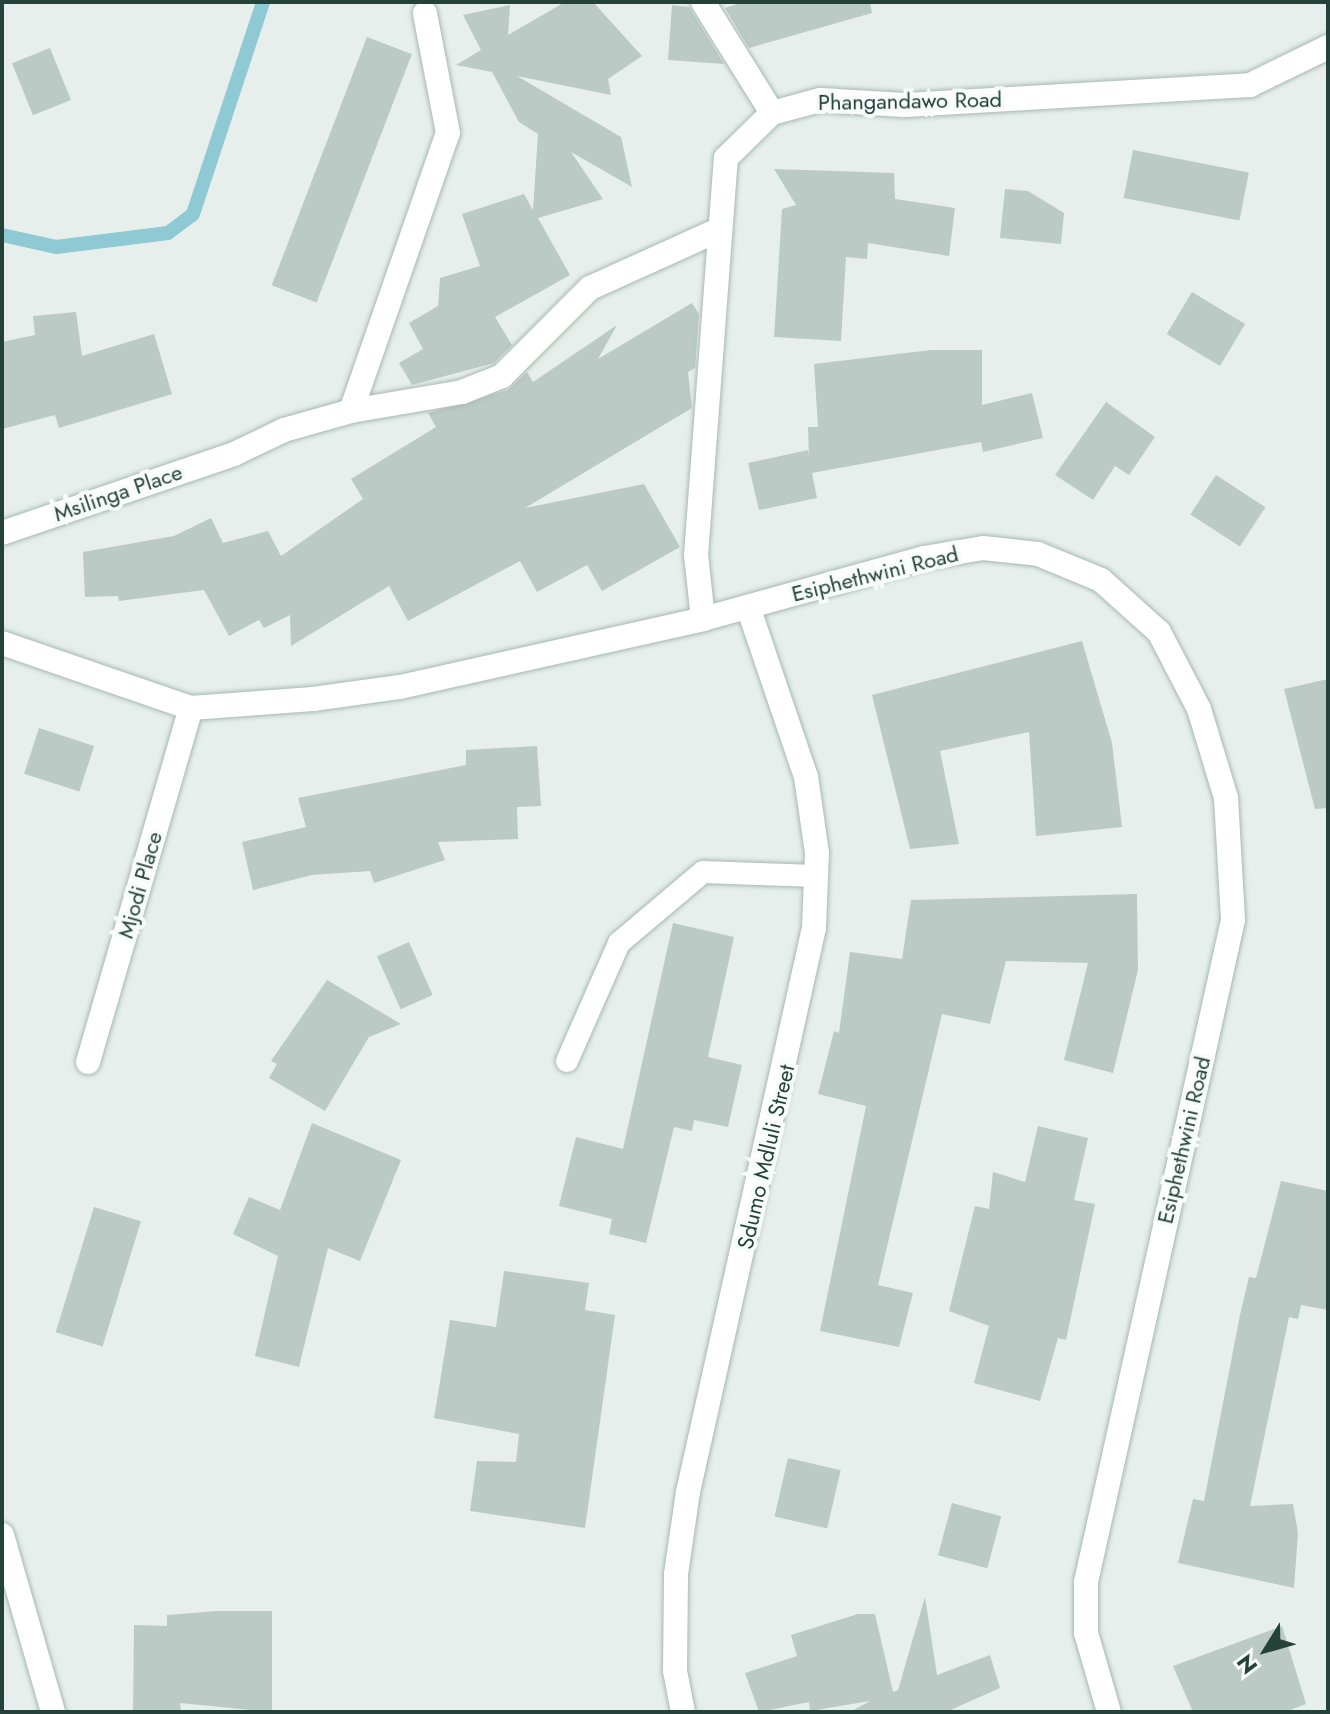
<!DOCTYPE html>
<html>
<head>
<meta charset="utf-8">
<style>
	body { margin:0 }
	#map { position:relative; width:1330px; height:1714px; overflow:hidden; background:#e6efeb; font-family:Jost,sans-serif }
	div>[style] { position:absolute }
	.stream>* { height:14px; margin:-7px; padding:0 7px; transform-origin:7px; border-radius:7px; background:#8ec9d4 }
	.building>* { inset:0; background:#bbcac4; transform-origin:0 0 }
	.roads { filter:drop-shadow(0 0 2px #a8b8b2) drop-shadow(0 0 2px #a8b8b2) }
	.service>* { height:22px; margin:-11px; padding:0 11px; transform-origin:11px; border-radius:11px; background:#fff }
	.minor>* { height:24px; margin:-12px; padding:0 12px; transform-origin:12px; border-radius:12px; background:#fff }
	.tertiary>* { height:24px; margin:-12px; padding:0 12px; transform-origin:12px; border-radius:12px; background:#fff }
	span { translate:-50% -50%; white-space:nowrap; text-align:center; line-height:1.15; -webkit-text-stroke:8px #f7fbf9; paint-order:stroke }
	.street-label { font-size:22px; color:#24423a }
	.frame { position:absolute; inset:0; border:4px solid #24423a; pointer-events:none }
	.north { position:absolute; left:1226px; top:1610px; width:80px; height:80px; -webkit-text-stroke:6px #f7fbf9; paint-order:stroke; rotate:233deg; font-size:22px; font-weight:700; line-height:32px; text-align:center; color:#24423a }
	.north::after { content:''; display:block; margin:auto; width:28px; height:36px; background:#24423a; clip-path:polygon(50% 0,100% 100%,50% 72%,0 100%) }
</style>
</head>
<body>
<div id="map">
	<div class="stream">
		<i style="left:2px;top:235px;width:55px;rotate:12.5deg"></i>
		<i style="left:56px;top:247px;width:113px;rotate:-7.1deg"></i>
		<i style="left:168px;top:233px;width:31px;rotate:-37deg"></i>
		<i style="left:193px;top:214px;width:223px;rotate:-71.7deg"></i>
	</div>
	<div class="building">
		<i style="clip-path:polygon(565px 2px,593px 2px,642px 56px,608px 79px,611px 95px,517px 76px,621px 137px,632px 187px,571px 152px,603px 199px,538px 218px,570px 275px,495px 317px,512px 345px,494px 363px,412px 385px,399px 363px,423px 349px,409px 323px,438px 306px,440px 278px,480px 266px,462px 214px,524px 194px,533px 210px,538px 134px,519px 122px,492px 72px,456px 65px,481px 50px,463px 15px,510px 5px,508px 35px)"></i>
		<i style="clip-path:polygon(744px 2px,870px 2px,872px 13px,749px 48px,725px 8px)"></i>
		<i style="clip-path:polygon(672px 5px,689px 7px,724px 64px,668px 60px)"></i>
		<i style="left:367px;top:37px;width:48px;height:266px;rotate:21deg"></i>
		<i style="left:50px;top:48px;width:56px;height:41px;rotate:68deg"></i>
		<i style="left:1133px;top:150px;width:118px;height:49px;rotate:11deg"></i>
		<i style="clip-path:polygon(774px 169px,894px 173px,895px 199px,955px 208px,949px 256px,868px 243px,867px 259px,846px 257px,841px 341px,774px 337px,782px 209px,796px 205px)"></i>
		<i style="clip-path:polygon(1005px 189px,1028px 191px,1064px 213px,1061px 244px,1000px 238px)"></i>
		<i style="left:1192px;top:292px;width:62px;height:49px;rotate:31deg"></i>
		<i style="clip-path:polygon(692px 303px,699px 314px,695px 368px,688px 372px,692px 408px,525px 508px,644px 484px,680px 547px,602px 591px,587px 565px,537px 592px,520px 561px,408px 621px,389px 586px,291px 646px,290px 615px,264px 628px,259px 620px,229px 636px,204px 590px,119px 601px,118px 596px,85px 597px,83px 552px,174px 536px,211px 518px,223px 543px,268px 531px,281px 556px,363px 499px,351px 479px,436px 427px,428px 413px,508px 390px,527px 372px,533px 382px,617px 325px,598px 359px)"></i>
		<i style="clip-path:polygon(76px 312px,82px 356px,154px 334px,172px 394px,59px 428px,55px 415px,2px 429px,2px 342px,35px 335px,33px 316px)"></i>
		<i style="clip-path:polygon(931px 350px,982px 350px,982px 405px,1032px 393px,1043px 438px,983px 452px,981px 442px,812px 473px,817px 498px,759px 510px,748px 463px,808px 450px,809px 456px,808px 427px,818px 427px,814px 364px)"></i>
		<i style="clip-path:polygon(1106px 402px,1155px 437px,1129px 475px,1115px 466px,1093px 500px,1055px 475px)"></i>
		<i style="left:1216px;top:475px;width:59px;height:47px;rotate:33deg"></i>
		<i style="clip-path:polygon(1082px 641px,1112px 743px,1122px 827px,1036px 836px,1029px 732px,940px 751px,959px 844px,910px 849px,872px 695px)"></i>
		<i style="clip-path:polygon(1328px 679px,1328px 808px,1315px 809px,1284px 689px)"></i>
		<i style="left:39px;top:728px;width:58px;height:48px;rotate:18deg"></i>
		<i style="clip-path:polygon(537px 746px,541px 806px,517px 807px,518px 839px,438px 842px,445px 860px,374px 883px,370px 871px,312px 875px,253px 890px,242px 842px,306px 827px,298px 798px,466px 765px,466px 750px)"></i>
		<i style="clip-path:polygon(1137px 894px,1138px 970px,1113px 1073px,1064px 1060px,1088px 963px,1006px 961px,990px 1024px,942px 1014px,878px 1285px,913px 1293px,899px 1347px,820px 1331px,866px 1106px,818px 1094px,834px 1031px,839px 1033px,850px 952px,902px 959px,911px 900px)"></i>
		<i style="clip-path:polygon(673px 923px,734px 937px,708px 1057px,742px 1065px,728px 1127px,694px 1120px,692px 1131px,674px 1127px,646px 1243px,609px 1234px,612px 1219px,559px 1206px,576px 1137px,623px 1149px)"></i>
		<i style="left:409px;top:942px;width:58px;height:35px;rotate:66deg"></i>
		<i style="clip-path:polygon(327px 980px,401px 1024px,369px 1037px,325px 1111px,269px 1078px,277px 1064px,271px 1061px)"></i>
		<i style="clip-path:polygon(312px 1123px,401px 1160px,360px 1261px,328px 1248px,299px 1367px,255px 1356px,278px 1256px,233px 1234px,249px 1197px,280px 1210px)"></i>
		<i style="clip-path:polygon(1038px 1126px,1088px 1138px,1074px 1200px,1095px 1204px,1066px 1340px,1058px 1338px,1040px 1401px,974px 1383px,989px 1326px,949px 1311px,975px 1206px,989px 1209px,993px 1172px,1025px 1182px)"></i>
		<i style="clip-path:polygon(1281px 1181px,1328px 1191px,1328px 1310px,1301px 1305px,1298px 1319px,1289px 1317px,1250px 1506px,1293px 1504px,1298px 1533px,1294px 1588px,1178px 1563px,1193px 1499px,1204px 1501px,1240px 1315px,1249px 1277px,1256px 1278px)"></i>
		<i style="left:94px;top:1207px;width:49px;height:131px;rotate:17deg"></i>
		<i style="clip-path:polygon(504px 1271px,589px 1283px,585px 1310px,615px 1315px,585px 1528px,470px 1511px,477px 1461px,516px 1462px,519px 1434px,434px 1418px,450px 1320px,496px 1327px)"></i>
		<i style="left:788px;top:1458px;width:54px;height:60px;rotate:13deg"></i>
		<i style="left:952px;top:1503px;width:51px;height:54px;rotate:15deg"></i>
		<i style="clip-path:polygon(925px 1597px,937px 1675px,990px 1655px,1000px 1688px,946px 1712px,850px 1712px,870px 1701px,810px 1711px,809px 1702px,759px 1712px,745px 1673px,797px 1656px,791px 1635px,858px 1614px,875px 1614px,893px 1692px,898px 1690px)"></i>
		<i style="clip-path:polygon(217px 1611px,272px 1611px,272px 1712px,180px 1703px,181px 1712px,133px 1712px,134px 1625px,167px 1626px,167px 1615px)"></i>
		<i style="clip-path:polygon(1282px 1626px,1306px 1704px,1285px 1712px,1193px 1712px,1173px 1666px)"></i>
	</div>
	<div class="roads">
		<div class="service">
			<i style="left:567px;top:1061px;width:129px;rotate:-66.2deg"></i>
			<i style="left:619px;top:943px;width:110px;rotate:-40.2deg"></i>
			<i style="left:703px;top:872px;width:112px;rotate:2deg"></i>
		</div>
		<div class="minor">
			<i style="left:703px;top:2px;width:131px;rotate:58.1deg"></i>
			<i style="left:351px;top:411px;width:294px;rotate:-70.8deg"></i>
			<i style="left:448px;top:133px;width:122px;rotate:-100.9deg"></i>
			<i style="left:2px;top:533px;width:245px;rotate:-18.8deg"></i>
			<i style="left:234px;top:454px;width:55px;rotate:-25.6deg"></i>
			<i style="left:284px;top:430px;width:70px;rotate:-15.8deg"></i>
			<i style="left:351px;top:411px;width:113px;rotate:-9.7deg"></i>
			<i style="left:462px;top:392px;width:43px;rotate:-21.8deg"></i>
			<i style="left:502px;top:376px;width:124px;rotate:-45deg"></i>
			<i style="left:590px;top:288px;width:138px;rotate:-24.3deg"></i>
			<i style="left:703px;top:619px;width:64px;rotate:-96.2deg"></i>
			<i style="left:696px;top:555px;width:398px;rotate:-85.7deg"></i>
			<i style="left:726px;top:158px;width:64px;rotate:-44.4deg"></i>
			<i style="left:772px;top:113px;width:50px;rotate:-15.2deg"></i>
			<i style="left:820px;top:100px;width:85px;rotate:3.4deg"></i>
			<i style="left:905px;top:105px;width:346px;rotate:-3.3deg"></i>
			<i style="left:1250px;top:85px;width:87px;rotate:-26deg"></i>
			<i style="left:2px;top:643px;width:200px;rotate:19deg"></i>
			<i style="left:191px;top:708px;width:122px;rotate:-4.2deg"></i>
			<i style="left:313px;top:699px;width:88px;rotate:-7.9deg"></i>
			<i style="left:400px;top:687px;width:311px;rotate:-12.6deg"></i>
			<i style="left:703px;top:619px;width:229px;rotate:-15.4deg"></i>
			<i style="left:924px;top:558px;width:60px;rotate:-9.6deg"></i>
			<i style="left:983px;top:548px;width:55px;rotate:6.2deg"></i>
			<i style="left:1038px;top:554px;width:68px;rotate:22.4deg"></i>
			<i style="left:1101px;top:580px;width:78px;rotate:41.9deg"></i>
			<i style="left:1159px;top:632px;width:87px;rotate:62.5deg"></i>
			<i style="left:1199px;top:709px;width:93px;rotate:73.1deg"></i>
			<i style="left:1226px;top:798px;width:122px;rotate:86.7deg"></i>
			<i style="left:1233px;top:920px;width:678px;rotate:102.52deg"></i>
			<i style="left:1086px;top:1582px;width:51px;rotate:90deg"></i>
			<i style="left:1086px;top:1633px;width:82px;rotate:73.8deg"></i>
			<i style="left:88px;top:1062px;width:369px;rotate:-73.8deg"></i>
			<i style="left:683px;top:1712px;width:42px;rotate:-101deg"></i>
			<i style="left:675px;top:1671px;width:97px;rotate:-89.4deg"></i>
			<i style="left:676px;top:1574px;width:83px;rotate:-81.7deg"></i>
			<i style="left:688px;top:1492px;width:578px;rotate:-77.41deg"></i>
			<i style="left:814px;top:928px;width:75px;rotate:-87.7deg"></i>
			<i style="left:817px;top:853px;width:77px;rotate:-98.2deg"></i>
			<i style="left:806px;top:777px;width:180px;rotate:-108.8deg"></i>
		</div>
		<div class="tertiary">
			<i style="left:2px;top:1535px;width:184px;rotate:73.9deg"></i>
		</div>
	</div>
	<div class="street-label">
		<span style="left:910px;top:101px;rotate:-1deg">Phangandawo Road</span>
		<span style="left:118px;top:493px;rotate:-19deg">Msilinga Place</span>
		<span style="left:875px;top:574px;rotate:-14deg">Esiphethwini Road</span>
		<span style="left:140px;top:885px;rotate:-74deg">Mjodi Place</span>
		<span style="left:1184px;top:1140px;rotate:-77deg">Esiphethwini Road</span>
		<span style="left:766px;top:1157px;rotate:-77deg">Sdumo Mdluli Street</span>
	</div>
	<div class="frame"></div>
	<div class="north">N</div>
</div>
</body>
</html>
